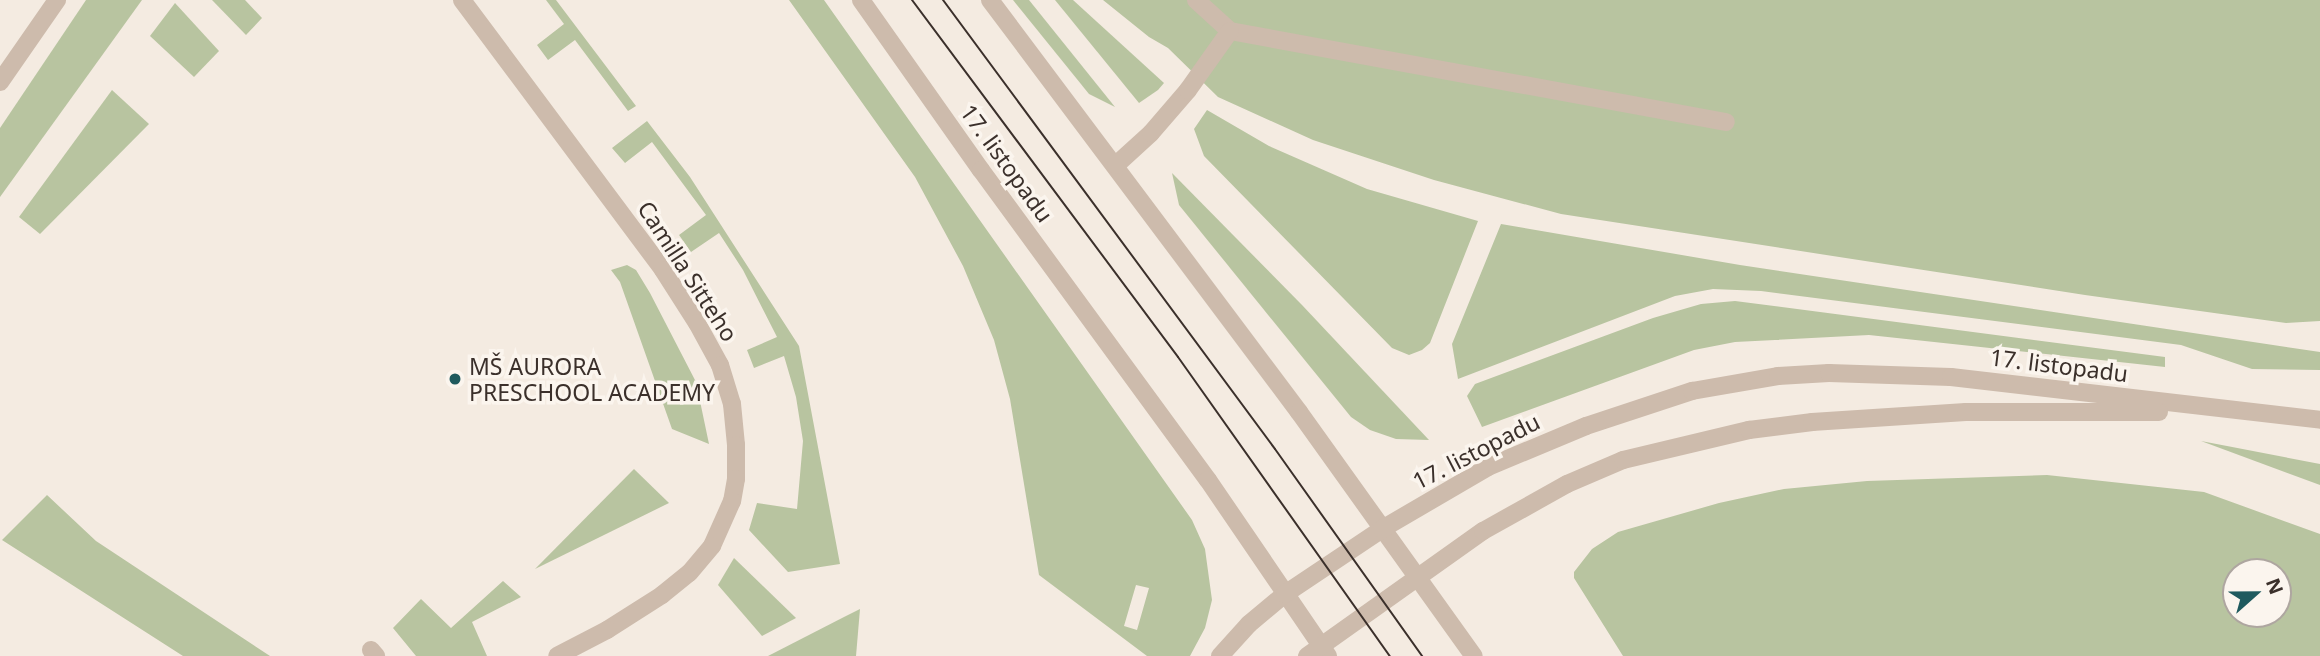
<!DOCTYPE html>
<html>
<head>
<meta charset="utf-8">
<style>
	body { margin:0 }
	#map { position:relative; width:2320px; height:656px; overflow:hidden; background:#f4ebe1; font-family:"Noto Sans",sans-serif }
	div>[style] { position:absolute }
	.green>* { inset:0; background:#b8c4a0 }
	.minor>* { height:18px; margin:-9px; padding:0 9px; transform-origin:9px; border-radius:9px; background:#cdbbac }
	.tram>* { height:2px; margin:-1px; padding:0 1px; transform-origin:1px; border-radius:1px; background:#3b302b }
	.dots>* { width:19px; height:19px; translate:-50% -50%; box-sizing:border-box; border:4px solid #fbf5ee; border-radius:50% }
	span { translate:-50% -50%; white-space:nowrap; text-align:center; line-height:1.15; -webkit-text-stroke:7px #fbf5ee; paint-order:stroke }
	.street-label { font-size:23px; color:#3b302b }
	.poi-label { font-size:23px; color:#3b302b }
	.left { translate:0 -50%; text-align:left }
	.north { position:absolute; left:2222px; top:558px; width:70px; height:70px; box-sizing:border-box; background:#fbf5ee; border:2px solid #aea6a0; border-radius:50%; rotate:69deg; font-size:19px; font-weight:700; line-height:28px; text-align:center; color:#3b302b }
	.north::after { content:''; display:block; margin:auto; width:24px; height:32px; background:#1f5a5e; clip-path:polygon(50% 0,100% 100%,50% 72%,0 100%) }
</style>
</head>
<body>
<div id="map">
	<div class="green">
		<i style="clip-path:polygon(86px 0,142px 0,0 197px,0 128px)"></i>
		<i style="clip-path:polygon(212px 0,245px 0,262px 18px,246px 35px)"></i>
		<i style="clip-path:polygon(546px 0,556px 0,636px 106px,628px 111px,575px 40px,548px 60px,537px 45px,564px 24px)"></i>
		<i style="clip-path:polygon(evenodd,789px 0,824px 0,1192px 520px,1205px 549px,1212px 600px,1205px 628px,1190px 656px,1147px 656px,1039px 575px,1010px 399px,994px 340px,963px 266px,915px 177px,789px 0,1136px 585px,1149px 588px,1137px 630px,1124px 626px,1136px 585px)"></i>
		<i style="clip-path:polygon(1013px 0,1029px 0,1115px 107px,1089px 94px)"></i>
		<i style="clip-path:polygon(1055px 0,1073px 0,1164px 83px,1158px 90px,1139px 103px)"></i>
		<i style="clip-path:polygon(1103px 0,2320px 0,2320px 321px,2286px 323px,2085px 295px,1561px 214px,1434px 180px,1313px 140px,1218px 97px,1168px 48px,1149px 37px)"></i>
		<i style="clip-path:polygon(175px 3px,219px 51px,194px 77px,150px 36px)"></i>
		<i style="clip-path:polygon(112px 90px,149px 124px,40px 234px,19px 217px)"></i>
		<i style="clip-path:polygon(1207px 110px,1269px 146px,1367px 189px,1478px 221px,1430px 343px,1422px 350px,1409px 355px,1392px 348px,1204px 156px,1194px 129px)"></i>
		<i style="clip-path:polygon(647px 121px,690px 177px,799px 346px,840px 564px,788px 572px,749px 530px,757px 503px,797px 509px,803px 441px,796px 397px,784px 356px,754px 368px,747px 350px,777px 337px,743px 270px,719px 233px,691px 252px,679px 235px,706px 215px,652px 142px,625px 163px,612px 148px)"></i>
		<i style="clip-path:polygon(1172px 173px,1302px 305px,1429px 440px,1396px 439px,1370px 430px,1351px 417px,1179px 205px)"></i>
		<i style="clip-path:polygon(1501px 224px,1740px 265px,2320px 352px,2320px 370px,2252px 369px,2181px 345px,1761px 291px,1713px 289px,1675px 296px,1458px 379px,1452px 344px)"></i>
		<i style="clip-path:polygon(627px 265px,636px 270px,650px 293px,696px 382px,709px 444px,672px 429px,620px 282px,611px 270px)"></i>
		<i style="clip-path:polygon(1735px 301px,2165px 357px,2165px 367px,1869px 335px,1735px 342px,1694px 350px,1482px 427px,1467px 396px,1475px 384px,1653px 318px,1701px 304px)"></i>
		<i style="clip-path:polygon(2201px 441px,2320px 464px,2320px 485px)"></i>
		<i style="clip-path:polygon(634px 469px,669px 503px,535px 569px)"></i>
		<i style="clip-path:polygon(evenodd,2047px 475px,2204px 492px,2320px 534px,2320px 656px,1623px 656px,1574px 578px,1574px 572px,1592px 549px,1618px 532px,1719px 503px,1784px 489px,1867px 481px,2047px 475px,2278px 572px,2278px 614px,2236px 614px,2236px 572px,2278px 572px)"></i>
		<i style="clip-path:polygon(47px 495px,96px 541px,270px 656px,183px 656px,2px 540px)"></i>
		<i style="clip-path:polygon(734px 558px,796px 618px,762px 636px,718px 585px)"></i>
		<i style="clip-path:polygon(503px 581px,521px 597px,472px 622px,487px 656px,416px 656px,393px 628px,421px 599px,451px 628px)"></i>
		<i style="clip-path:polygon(860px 609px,856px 656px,768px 656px,844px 617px)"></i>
	</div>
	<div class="minor">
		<i style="left:462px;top:0;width:337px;rotate:53.3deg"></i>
		<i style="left:663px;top:270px;width:63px;rotate:57.3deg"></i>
		<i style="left:697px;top:323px;width:48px;rotate:61.3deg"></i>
		<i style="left:720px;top:365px;width:41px;rotate:72.9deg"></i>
		<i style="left:732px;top:404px;width:41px;rotate:84.4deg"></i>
		<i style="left:736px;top:445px;width:34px;rotate:90deg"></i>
		<i style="left:736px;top:479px;width:22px;rotate:100deg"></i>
		<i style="left:732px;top:501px;width:49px;rotate:114deg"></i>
		<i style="left:712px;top:546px;width:35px;rotate:130deg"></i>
		<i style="left:689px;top:573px;width:35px;rotate:141deg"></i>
		<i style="left:662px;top:595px;width:65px;rotate:147.5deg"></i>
		<i style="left:607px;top:630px;width:56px;rotate:152.5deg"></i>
		<i style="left:861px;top:0;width:208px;rotate:54.8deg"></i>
		<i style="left:981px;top:170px;width:384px;rotate:53.8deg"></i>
		<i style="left:1208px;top:480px;width:213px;rotate:55.7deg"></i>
		<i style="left:990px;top:0;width:515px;rotate:53.13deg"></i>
		<i style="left:1299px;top:412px;width:300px;rotate:54.4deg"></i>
		<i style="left:1196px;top:0;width:46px;rotate:42.4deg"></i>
		<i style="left:1230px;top:31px;width:504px;rotate:10.4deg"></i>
		<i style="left:0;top:82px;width:100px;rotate:-55.2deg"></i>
		<i style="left:1116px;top:165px;width:47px;rotate:-42.4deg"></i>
		<i style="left:1151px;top:133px;width:57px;rotate:-49.3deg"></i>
		<i style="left:1188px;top:90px;width:72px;rotate:-54.6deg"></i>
		<i style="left:371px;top:650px;width:8px;rotate:50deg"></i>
		<i style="left:1220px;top:656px;width:43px;rotate:-47.8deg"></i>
		<i style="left:1249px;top:624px;width:47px;rotate:-39.8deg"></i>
		<i style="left:1285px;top:594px;width:117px;rotate:-33.8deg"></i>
		<i style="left:1382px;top:529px;width:123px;rotate:-30.3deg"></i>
		<i style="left:1488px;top:467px;width:106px;rotate:-22.7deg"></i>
		<i style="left:1586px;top:426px;width:112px;rotate:-18.3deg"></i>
		<i style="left:1692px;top:391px;width:87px;rotate:-9.9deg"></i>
		<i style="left:1778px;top:376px;width:51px;rotate:-3.4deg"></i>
		<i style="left:1829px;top:373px;width:122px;rotate:1.9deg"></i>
		<i style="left:1951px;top:377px;width:371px;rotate:6.6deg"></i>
		<i style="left:1307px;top:656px;width:216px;rotate:-35.4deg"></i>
		<i style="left:1483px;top:531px;width:96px;rotate:-29.2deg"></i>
		<i style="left:1567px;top:484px;width:61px;rotate:-23.2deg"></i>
		<i style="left:1623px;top:460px;width:130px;rotate:-13.4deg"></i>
		<i style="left:1749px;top:430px;width:64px;rotate:-7.2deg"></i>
		<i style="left:1812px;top:422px;width:154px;rotate:-3.7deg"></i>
		<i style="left:1966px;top:412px;width:193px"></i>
	</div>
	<div class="tram">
		<i style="left:912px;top:0;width:445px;rotate:53.3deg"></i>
		<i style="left:1178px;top:357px;width:367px;rotate:54.7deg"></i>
		<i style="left:943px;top:0;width:558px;rotate:53.52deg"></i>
		<i style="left:1275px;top:449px;width:254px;rotate:54.6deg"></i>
	</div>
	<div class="dots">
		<i style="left:455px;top:379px;background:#1f5a5e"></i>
	</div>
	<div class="street-label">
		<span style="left:1007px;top:163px;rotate:54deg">17. listopadu</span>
		<span style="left:688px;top:271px;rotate:57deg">Camilla Sitteho</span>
		<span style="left:2059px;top:365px;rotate:7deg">17. listopadu</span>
		<span style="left:1476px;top:451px;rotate:-27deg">17. listopadu</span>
	</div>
	<div class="poi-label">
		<span class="left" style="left:469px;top:379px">MŠ AURORA<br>PRESCHOOL ACADEMY</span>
	</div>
	<div class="north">N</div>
</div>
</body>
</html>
